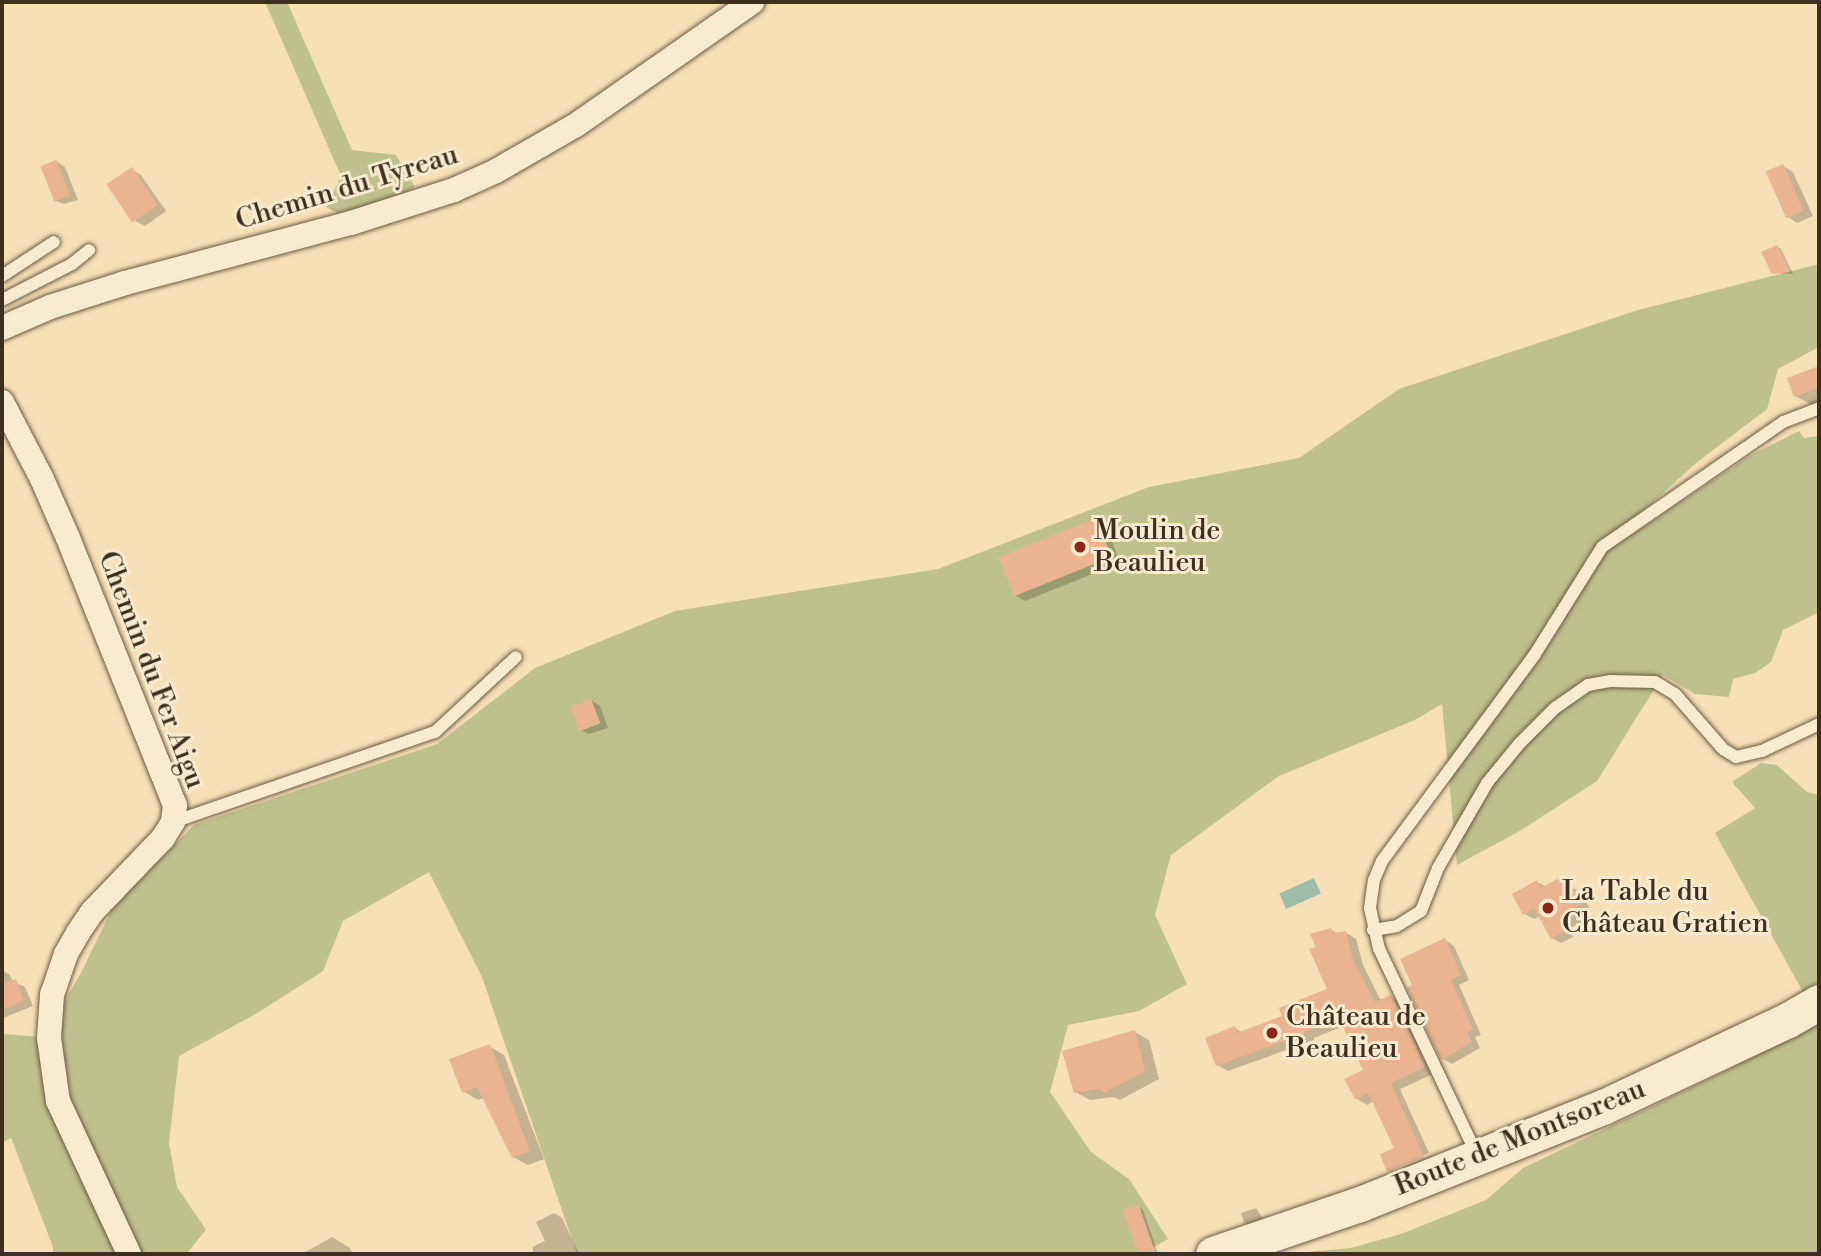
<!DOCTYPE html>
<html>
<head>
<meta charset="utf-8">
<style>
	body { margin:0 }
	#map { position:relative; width:1821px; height:1256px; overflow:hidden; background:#f7dfb7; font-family:"Libre Bodoni",serif }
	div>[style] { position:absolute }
	.green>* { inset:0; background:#bec18d }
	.water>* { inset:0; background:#9ebda8; transform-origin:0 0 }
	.shadow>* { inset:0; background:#0003 }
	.building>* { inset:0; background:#eab490; transform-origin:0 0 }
	.roads { filter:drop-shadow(0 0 2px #6c5a44) drop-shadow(0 0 2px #6c5a44) }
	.lane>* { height:12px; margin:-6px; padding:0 6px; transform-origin:6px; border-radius:6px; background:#faead0 }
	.street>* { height:24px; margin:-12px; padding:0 12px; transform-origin:12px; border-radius:12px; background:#faead0 }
	.secondary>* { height:35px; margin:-17.5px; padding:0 17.5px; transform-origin:17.5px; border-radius:17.5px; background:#faead0 }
	.dots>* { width:19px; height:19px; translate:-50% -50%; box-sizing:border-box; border:4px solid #faead0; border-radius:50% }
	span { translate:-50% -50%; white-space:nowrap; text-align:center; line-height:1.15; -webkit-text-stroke:6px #faead0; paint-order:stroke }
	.street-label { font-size:28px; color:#3d2e1e }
	.poi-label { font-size:28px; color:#3d2e1e }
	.left { translate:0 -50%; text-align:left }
	.frame { position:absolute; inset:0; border:4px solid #3d2e1e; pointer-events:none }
</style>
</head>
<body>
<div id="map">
	<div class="green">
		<i style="clip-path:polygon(265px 2px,287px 2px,352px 150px,396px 155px,415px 187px,382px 204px,337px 213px,326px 207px,341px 176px)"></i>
		<i style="clip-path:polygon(1819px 264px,1819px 347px,1778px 369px,1767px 409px,1696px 463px,1618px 534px,1622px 541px,1751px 455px,1799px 431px,1804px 438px,1819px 436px,1819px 612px,1783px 630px,1771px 662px,1755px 673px,1733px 679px,1729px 697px,1695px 694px,1663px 675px,1597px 781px,1518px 832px,1457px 865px,1442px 704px,1415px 720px,1279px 776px,1171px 855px,1155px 915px,1187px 984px,1139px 1011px,1068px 1025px,1050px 1092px,1091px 1152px,1129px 1179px,1168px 1239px,1142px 1254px,577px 1254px,482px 977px,429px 872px,343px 921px,323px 971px,259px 1012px,179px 1056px,169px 1143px,177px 1187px,206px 1230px,186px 1254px,53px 1254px,53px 1247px,11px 1138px,2px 1143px,2px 1034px,43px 1037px,81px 973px,112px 909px,194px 825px,437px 744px,535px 668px,675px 611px,938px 569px,1149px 487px,1299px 458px,1399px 389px,1638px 310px)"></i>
		<i style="clip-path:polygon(1761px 763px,1777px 765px,1807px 792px,1819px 795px,1819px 982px,1803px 992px,1715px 833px,1755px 808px,1732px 782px)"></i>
		<i style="clip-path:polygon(1819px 1020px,1819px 1254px,1285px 1254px,1351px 1248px,1401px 1234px,1486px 1200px,1523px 1168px,1716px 1076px)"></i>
	</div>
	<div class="water">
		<i style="left:1314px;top:878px;width:17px;height:38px;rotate:66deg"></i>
	</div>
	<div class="shadow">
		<i style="clip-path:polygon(56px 161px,65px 167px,78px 200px,63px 204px,53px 199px)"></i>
		<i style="clip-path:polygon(1783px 166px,1793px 172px,1813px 216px,1797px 223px,1788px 217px)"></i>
		<i style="clip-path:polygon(132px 170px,141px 175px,166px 211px,145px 226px,136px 221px)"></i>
		<i style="clip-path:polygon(1777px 247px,1781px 249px,1793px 274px,1773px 273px)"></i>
		<i style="clip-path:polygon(1819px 368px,1819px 404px,1814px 406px,1795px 396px,1789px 379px)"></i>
		<i style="clip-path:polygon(1096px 520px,1106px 525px,1120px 563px,1025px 601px,1016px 596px)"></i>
		<i style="clip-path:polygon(591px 700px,600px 706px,608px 728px,589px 734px,579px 729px)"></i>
		<i style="clip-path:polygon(1537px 882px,1547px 887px,1571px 887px,1581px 892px,1590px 909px,1584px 912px,1588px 918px,1569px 929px,1573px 937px,1561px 943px,1552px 938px,1540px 916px,1534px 919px,1525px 914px)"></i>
		<i style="clip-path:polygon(1331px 930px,1338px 934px,1345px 932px,1356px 939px,1363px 965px,1381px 1001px,1391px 997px,1402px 1003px,1435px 1073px,1400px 1089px,1429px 1153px,1393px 1167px,1393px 1171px,1431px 1156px,1434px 1163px,1399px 1177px,1388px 1170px,1396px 1149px,1374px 1101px,1367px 1105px,1356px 1098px,1365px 1071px,1344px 1026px,1314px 1038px,1314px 1040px,1228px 1071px,1217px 1065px,1235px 1028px,1243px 1033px,1285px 1017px,1330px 990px,1318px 948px)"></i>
		<i style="clip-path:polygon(1445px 940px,1454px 946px,1469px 980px,1459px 985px,1481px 1035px,1475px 1037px,1480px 1048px,1452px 1064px,1443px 1059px,1414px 986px)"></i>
		<i style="clip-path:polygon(2px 970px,10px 975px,13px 982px,25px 987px,33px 1006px,3px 1018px)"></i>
		<i style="clip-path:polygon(1135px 1032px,1149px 1040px,1159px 1079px,1120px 1100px,1114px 1097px,1090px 1100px,1075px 1092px)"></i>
		<i style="clip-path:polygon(489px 1046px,504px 1055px,544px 1159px,528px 1165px,513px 1157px,484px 1098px,478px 1100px,463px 1091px)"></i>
		<i style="clip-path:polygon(1139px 1207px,1143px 1210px,1158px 1254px,1140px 1254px,1125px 1212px)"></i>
		<i style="clip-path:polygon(1256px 1208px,1263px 1219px,1248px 1224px,1244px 1222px,1241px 1213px)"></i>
		<i style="clip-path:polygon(554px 1213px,562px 1218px,579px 1254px,534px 1254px,532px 1247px,545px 1241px,536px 1222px)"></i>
		<i style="clip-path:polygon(332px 1237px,350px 1248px,353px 1254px,302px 1254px)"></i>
	</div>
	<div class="building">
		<i style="left:56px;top:160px;width:38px;height:17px;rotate:68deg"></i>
		<i style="left:1783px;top:164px;width:51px;height:19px;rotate:66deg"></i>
		<i style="left:132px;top:167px;width:46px;height:31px;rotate:56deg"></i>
		<i style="clip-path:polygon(1777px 245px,1790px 272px,1772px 274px,1761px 252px)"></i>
		<i style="clip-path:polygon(1819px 366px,1819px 387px,1794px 397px,1787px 378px)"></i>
		<i style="left:1096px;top:518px;width:42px;height:105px;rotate:68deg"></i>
		<i style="left:591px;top:699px;width:26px;height:22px;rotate:69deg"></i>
		<i style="clip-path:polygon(1557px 879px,1571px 885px,1582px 904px,1576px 907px,1579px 913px,1560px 923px,1565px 931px,1551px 939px,1534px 909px,1523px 915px,1512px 894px,1537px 880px,1541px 888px)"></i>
		<i style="clip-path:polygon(1331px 928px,1333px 933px,1346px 931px,1352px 958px,1375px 1002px,1391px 995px,1425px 1067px,1391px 1083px,1424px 1157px,1387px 1172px,1380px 1154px,1394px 1148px,1368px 1093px,1355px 1099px,1344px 1079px,1363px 1070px,1339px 1018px,1304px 1032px,1304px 1034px,1216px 1066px,1205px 1038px,1235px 1026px,1237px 1033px,1282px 1016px,1279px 1008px,1327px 989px,1309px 949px,1316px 947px,1310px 934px)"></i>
		<i style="clip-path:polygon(1445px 938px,1461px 975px,1451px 980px,1473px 1030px,1467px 1032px,1472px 1042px,1441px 1060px,1407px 988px,1412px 985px,1400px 959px)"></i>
		<i style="clip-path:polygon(16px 979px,24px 1001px,2px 1010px,2px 984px)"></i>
		<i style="clip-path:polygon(1135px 1030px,1145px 1071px,1104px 1093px,1099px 1089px,1074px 1093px,1062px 1051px)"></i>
		<i style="clip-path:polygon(490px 1044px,530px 1151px,512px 1158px,477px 1087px,462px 1093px,449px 1059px)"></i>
		<i style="left:1139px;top:1205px;width:52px;height:17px;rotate:71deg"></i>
	</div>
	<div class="roads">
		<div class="lane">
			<i style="left:2px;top:276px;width:62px;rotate:-33.2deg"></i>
			<i style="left:2px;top:300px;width:79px;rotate:-27.2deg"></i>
			<i style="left:72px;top:264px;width:22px;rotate:-39deg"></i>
			<i style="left:173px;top:822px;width:277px;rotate:-19deg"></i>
			<i style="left:435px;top:732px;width:110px;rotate:-42.8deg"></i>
			<i style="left:1373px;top:930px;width:24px;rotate:-9deg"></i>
			<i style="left:1397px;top:926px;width:28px;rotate:-32deg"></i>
			<i style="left:1421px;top:911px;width:46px;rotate:-68.4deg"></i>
			<i style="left:1438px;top:868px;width:98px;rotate:-60deg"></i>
			<i style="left:1487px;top:783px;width:52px;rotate:-50.5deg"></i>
			<i style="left:1520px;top:743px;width:49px;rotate:-45deg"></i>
			<i style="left:1555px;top:708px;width:40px;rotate:-34.9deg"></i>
			<i style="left:1588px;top:685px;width:22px;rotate:-10deg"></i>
			<i style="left:1610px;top:681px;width:45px;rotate:1.3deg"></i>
			<i style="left:1655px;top:682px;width:23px;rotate:31deg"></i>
			<i style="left:1675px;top:694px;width:73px;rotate:48.9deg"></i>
			<i style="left:1723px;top:749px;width:15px;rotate:32deg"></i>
			<i style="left:1736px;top:757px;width:27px;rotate:-13deg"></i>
			<i style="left:1762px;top:751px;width:63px;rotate:-25.3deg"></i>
			<i style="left:1477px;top:1155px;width:228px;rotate:-115.4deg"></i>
			<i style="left:1379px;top:949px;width:42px;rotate:-102.4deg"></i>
			<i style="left:1370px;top:908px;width:28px;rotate:-82deg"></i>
			<i style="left:1374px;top:880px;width:21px;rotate:-67deg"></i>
			<i style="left:1382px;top:861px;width:257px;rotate:-53.5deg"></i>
			<i style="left:1535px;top:654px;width:126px;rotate:-57.9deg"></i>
			<i style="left:1602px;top:547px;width:220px;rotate:-34.6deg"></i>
			<i style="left:1783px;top:422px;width:39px;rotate:-21deg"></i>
		</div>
		<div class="street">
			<i style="left:2px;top:328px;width:52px;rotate:-23.6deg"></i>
			<i style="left:50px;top:307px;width:79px;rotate:-17.7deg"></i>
			<i style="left:125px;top:283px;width:234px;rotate:-14.9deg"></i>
			<i style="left:351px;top:223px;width:108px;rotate:-17.8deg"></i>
			<i style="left:454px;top:190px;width:46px;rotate:-24.3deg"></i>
			<i style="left:496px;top:171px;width:92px;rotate:-29.9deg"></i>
			<i style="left:576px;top:125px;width:215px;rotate:-34.9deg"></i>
			<i style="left:2px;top:402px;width:87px;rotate:62.5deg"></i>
			<i style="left:42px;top:479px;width:64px;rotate:66.2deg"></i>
			<i style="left:68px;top:538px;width:288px;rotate:68.2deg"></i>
			<i style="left:175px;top:805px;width:17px;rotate:97deg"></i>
			<i style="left:173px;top:822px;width:19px;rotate:122deg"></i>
			<i style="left:163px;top:838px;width:103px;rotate:133.8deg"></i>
			<i style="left:92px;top:912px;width:25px;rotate:124deg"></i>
			<i style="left:78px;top:933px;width:24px;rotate:120deg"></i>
			<i style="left:66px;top:954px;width:43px;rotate:108.9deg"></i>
			<i style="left:52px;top:995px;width:43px;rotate:94deg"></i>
			<i style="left:49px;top:1038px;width:64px;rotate:81.9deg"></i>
			<i style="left:58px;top:1101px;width:169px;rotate:65.1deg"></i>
		</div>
		<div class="secondary">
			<i style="left:1213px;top:1254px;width:155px;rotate:-18.8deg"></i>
			<i style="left:1360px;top:1204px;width:262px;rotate:-21.8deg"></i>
			<i style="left:1603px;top:1107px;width:204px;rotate:-25.2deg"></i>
			<i style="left:1788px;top:1020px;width:36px;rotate:-30deg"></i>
		</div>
	</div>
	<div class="dots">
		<i style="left:1080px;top:547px;background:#8f2418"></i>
		<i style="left:1548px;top:908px;background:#8f2418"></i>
		<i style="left:1272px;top:1033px;background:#8f2418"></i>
	</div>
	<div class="street-label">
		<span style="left:347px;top:188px;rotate:-17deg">Chemin du Tyreau</span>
		<span style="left:151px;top:670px;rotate:69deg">Chemin du Fer Aigu</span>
		<span style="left:1520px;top:1138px;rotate:-22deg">Route de Montsoreau</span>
	</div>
	<div class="poi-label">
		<span class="left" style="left:1094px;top:547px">Moulin de<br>Beaulieu</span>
		<span class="left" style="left:1562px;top:908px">La Table du<br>Château Gratien</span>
		<span class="left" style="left:1286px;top:1033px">Château de<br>Beaulieu</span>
	</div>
	<div class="frame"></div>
</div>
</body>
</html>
